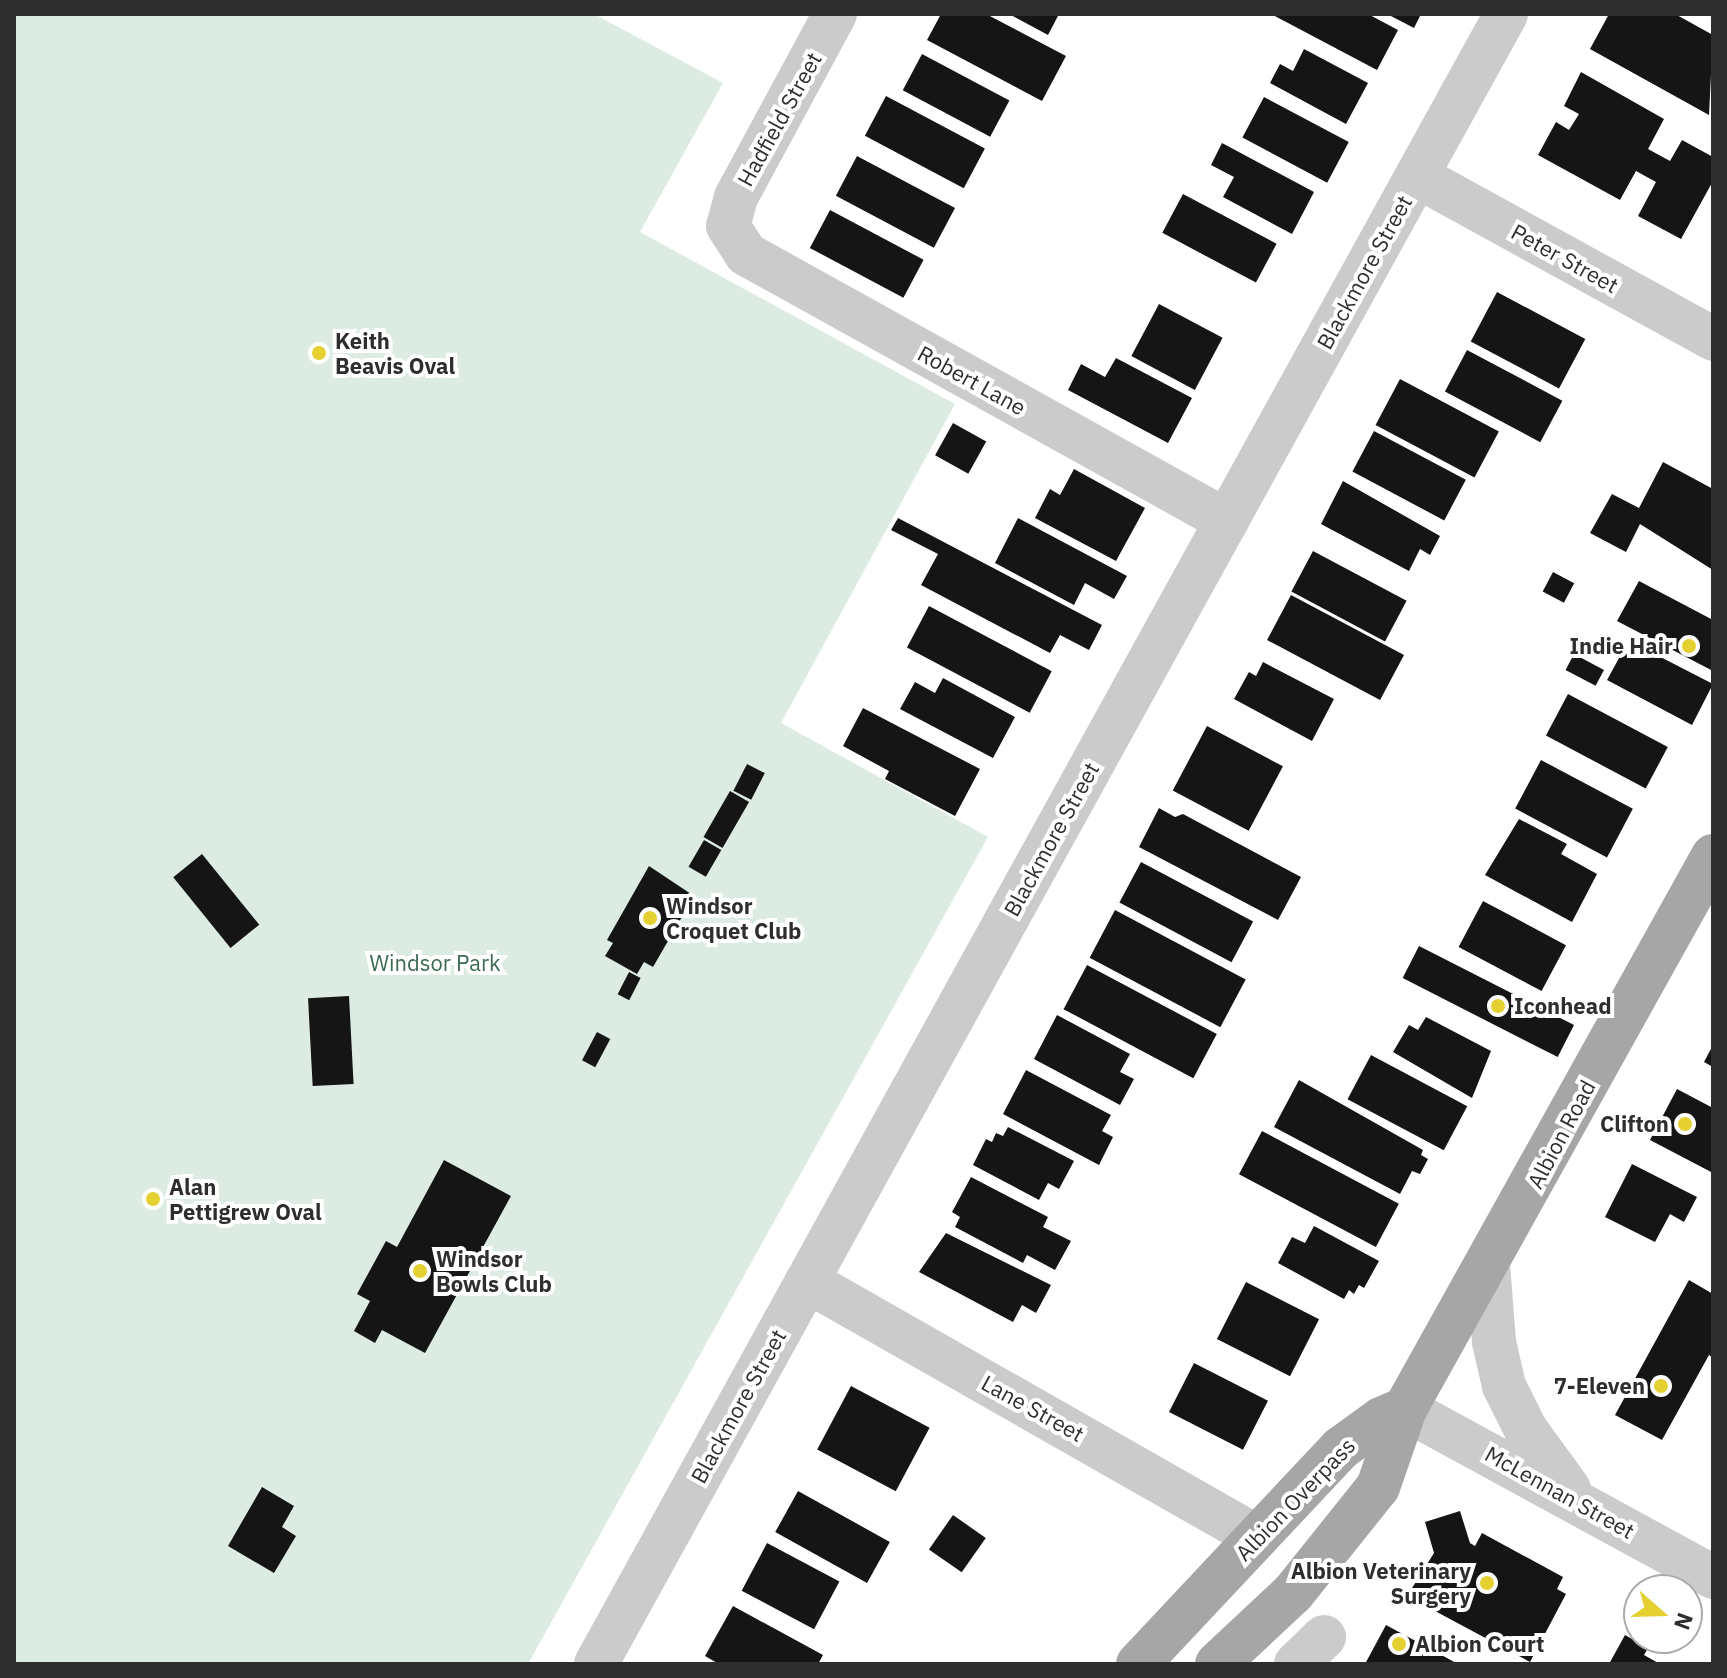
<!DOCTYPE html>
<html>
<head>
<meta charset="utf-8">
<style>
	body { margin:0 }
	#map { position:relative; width:1727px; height:1678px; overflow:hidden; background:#fff; font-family:"IBM Plex Sans",sans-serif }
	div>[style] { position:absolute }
	.green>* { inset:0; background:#dcece3 }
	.building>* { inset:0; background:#151515; transform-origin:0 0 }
	.minor>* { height:44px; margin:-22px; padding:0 22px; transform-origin:22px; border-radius:22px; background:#cbcbcb }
	.major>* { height:44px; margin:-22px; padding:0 22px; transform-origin:22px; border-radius:22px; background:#a6a6a6 }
	.dots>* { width:22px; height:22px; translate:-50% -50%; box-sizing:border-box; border:4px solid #fff; border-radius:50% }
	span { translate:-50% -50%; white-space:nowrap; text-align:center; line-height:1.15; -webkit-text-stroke:8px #fff; paint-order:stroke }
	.street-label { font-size:22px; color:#2e2e2e }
	.poi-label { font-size:22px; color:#2e2e2e; font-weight:700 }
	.left { translate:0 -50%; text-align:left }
	.right { translate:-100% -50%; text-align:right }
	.park-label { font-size:22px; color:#3c6a53 }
	.frame { position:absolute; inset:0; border:16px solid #2e2e2e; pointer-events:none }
	.north { position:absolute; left:1623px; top:1574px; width:80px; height:80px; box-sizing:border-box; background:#fff; border:2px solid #ababab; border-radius:50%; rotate:110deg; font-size:22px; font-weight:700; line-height:32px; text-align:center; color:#2e2e2e }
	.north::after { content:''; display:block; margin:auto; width:28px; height:36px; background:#e5d031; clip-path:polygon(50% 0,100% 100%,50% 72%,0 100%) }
</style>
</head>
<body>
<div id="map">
	<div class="green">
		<i style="clip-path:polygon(14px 14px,594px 14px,723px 83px,640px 232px,955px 404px,781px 723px,988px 837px,528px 1664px,14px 1664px)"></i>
	</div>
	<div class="building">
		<i style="clip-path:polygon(941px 14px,986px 14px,1066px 56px,1042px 101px,927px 40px)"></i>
		<i style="clip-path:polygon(1009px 14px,1059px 14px,1048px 35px)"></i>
		<i style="clip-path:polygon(1271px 14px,1368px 14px,1398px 30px,1377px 70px)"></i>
		<i style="clip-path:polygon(1387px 14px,1421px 14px,1414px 28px)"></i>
		<i style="clip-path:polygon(1609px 14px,1675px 14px,1713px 35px,1709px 115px,1590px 49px)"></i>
		<i style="clip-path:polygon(1304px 49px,1368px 83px,1346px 124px,1270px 83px,1280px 64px,1293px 71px)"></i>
		<i style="left:922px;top:54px;width:99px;height:41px;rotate:28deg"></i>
		<i style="clip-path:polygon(1581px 72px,1664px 119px,1648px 149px,1670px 161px,1682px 140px,1713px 157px,1713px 181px,1681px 239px,1638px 216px,1656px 182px,1636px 171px,1620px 200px,1538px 155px,1556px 122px,1569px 130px,1579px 114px,1564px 106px)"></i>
		<i style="left:886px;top:96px;width:112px;height:45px;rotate:28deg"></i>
		<i style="left:1264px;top:97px;width:96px;height:46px;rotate:28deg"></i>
		<i style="clip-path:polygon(1222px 143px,1314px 192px,1292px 234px,1223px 197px,1234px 177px,1211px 165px)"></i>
		<i style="left:857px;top:156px;width:111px;height:45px;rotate:28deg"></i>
		<i style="left:1183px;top:194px;width:106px;height:44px;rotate:28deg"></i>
		<i style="left:830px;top:210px;width:106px;height:43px;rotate:28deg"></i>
		<i style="left:1497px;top:292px;width:100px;height:56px;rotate:28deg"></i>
		<i style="left:1159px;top:304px;width:72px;height:59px;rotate:28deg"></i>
		<i style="left:1467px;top:350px;width:108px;height:47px;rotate:28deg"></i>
		<i style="clip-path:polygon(1116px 358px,1192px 398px,1168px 443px,1068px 390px,1081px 364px,1105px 377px)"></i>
		<i style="left:1400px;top:379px;width:112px;height:52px;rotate:28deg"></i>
		<i style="left:953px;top:423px;width:38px;height:37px;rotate:29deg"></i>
		<i style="left:1374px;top:431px;width:104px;height:46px;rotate:28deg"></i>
		<i style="clip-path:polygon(1663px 462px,1713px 489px,1713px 570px,1640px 524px,1626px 552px,1590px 533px,1612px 494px,1639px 508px)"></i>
		<i style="clip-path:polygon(1074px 469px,1145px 508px,1116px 561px,1035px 518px,1050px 489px,1060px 495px)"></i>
		<i style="clip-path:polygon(1343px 481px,1440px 536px,1430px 555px,1420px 549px,1409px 571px,1321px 524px)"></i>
		<i style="clip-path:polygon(898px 518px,1102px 625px,1089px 650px,1060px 635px,1050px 653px,921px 585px,938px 554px,891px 530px)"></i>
		<i style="clip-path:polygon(1018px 518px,1127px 576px,1114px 599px,1085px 583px,1074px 605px,995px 563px)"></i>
		<i style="left:1313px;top:551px;width:106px;height:46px;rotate:28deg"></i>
		<i style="left:1553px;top:572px;width:24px;height:22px;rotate:28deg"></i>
		<i style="clip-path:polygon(1639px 581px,1713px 620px,1713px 671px,1617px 621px)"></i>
		<i style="left:1291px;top:595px;width:128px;height:51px;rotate:28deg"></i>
		<i style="left:929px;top:606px;width:139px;height:47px;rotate:28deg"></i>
		<i style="clip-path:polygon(1624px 649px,1640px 657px,1645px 649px,1713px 684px,1692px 725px,1607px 680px)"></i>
		<i style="left:1574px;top:654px;width:34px;height:18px;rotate:28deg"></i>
		<i style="clip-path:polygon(1263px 662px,1334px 699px,1312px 741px,1234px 699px,1249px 672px,1256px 676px)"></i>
		<i style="clip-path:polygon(943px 678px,1015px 717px,993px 758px,900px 709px,915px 682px,935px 693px)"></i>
		<i style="left:1568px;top:694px;width:113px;height:47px;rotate:28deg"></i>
		<i style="clip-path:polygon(863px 708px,980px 769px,955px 816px,885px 779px,889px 771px,843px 746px)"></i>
		<i style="left:1207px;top:726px;width:86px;height:73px;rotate:28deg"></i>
		<i style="left:1541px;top:760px;width:104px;height:55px;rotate:28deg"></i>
		<i style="left:747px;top:764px;width:20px;height:30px;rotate:27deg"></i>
		<i style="left:730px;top:791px;width:22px;height:53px;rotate:30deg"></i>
		<i style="clip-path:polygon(1159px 808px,1175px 817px,1183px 814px,1301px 877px,1278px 920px,1139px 847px)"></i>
		<i style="clip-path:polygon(1519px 819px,1567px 844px,1561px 854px,1597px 874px,1572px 922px,1485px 875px)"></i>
		<i style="left:704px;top:840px;width:20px;height:31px;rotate:30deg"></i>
		<i style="left:202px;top:854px;width:91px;height:37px;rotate:51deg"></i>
		<i style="left:1141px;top:862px;width:127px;height:46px;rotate:28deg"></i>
		<i style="clip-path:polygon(649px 866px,694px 896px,653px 967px,644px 962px,637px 974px,605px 956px,613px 943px,607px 940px)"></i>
		<i style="left:1483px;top:901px;width:94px;height:52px;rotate:28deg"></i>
		<i style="left:1115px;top:910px;width:148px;height:54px;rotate:28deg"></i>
		<i style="left:1419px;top:946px;width:174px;height:36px;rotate:27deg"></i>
		<i style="left:1087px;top:965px;width:147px;height:50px;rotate:28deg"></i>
		<i style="left:629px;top:972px;width:13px;height:25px;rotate:27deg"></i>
		<i style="left:349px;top:996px;width:88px;height:41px;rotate:87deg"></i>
		<i style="clip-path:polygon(1057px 1015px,1130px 1054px,1120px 1072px,1134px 1079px,1120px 1105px,1034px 1059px)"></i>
		<i style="clip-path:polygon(1426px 1017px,1491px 1051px,1472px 1098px,1393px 1052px,1409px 1025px,1418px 1030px)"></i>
		<i style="left:597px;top:1032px;width:15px;height:32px;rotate:28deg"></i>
		<i style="clip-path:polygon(1713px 1045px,1713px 1067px,1704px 1062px)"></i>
		<i style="left:1371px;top:1055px;width:109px;height:50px;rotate:28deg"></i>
		<i style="clip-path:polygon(1026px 1070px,1111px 1115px,1102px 1131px,1113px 1137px,1099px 1165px,1003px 1114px)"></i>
		<i style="clip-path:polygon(1299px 1080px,1423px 1150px,1421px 1155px,1428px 1159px,1420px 1174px,1412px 1171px,1400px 1194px,1274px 1127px)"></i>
		<i style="clip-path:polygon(1677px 1089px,1713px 1108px,1713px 1173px,1650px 1140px)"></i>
		<i style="clip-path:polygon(1008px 1127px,1074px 1161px,1059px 1189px,1048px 1183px,1039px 1200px,973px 1165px,986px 1139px,992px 1142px,996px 1133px,1003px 1136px)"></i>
		<i style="left:1262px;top:1131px;width:155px;height:49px;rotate:28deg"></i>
		<i style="clip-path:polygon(444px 1160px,511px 1196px,425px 1353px,382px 1330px,375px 1343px,354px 1331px,370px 1301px,357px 1294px,386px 1241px,397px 1247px)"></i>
		<i style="clip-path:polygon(1632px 1164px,1697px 1197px,1684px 1222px,1670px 1214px,1655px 1242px,1605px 1217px)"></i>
		<i style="clip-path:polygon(971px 1177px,1048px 1217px,1043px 1227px,1071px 1241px,1055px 1270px,1027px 1255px,1023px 1263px,955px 1227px,960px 1217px,952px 1212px)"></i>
		<i style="clip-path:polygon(1314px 1226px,1379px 1261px,1364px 1288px,1359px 1285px,1354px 1294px,1349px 1290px,1344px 1299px,1278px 1263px,1292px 1237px,1305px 1243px)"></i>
		<i style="clip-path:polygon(946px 1233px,1051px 1285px,1036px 1313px,1022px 1305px,1013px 1322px,919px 1272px)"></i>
		<i style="clip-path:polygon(1689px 1280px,1713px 1294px,1713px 1358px,1709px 1355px,1662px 1440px,1615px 1415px)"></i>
		<i style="left:1246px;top:1282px;width:82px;height:64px;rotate:27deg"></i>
		<i style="left:1194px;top:1363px;width:83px;height:55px;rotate:27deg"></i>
		<i style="left:851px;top:1386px;width:89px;height:72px;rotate:28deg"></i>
		<i style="clip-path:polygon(262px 1487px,294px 1506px,282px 1527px,296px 1536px,274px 1573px,228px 1546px)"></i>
		<i style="left:798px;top:1491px;width:105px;height:47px;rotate:29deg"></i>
		<i style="clip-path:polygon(1460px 1511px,1470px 1543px,1475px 1546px,1482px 1533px,1563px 1577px,1557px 1589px,1566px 1594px,1530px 1662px,1407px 1596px,1434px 1553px,1425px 1522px)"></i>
		<i style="left:953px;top:1515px;width:40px;height:42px;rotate:35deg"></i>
		<i style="left:767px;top:1543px;width:82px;height:54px;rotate:28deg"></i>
		<i style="clip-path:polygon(733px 1606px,823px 1655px,818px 1664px,719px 1664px,705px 1656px)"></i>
		<i style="clip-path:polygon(1386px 1625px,1458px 1664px,1365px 1664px)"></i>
		<i style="clip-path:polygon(1625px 1635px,1648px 1648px,1644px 1655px,1660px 1664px,1609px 1664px)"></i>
	</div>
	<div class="minor">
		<i style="left:835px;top:14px;width:208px;rotate:118.4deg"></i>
		<i style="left:736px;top:197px;width:30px;rotate:105deg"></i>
		<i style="left:728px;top:226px;width:33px;rotate:57deg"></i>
		<i style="left:746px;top:254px;width:550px;rotate:29.03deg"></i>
		<i style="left:1417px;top:176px;width:338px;rotate:28.8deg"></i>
		<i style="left:1488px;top:1264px;width:78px;rotate:85.6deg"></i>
		<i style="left:1494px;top:1342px;width:45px;rotate:77.2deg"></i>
		<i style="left:1504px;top:1386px;width:49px;rotate:63.4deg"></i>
		<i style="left:1526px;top:1430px;width:73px;rotate:53.9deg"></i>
		<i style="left:807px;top:1281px;width:518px;rotate:29.64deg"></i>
		<i style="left:1405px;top:1409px;width:351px;rotate:28.6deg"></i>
		<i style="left:596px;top:1664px;width:1884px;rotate:-61.12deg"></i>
		<i style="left:1296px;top:1664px;width:39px;rotate:-44deg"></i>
	</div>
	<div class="major">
		<i style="left:1138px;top:1664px;width:296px;rotate:-46.8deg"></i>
		<i style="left:1341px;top:1448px;width:49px;rotate:-35.9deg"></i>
		<i style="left:1381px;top:1419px;width:26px;rotate:-23deg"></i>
		<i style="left:1217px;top:1664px;width:104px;rotate:-43.1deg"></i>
		<i style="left:1293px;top:1593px;width:136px;rotate:-51.3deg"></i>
		<i style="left:1378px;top:1487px;width:83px;rotate:-70.9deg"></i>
		<i style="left:1405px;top:1409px;width:633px;rotate:-60.88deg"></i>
	</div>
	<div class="dots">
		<i style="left:319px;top:353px;background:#e5d031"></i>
		<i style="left:1689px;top:646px;background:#e5d031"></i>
		<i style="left:650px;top:918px;background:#e5d031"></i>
		<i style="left:1498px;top:1006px;background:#e5d031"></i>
		<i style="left:1685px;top:1124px;background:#e5d031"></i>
		<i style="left:153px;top:1199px;background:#e5d031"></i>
		<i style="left:420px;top:1271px;background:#e5d031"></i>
		<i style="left:1661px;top:1386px;background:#e5d031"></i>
		<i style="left:1487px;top:1583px;background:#e5d031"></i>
		<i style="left:1399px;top:1644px;background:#e5d031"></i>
	</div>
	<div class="street-label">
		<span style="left:779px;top:119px;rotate:-61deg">Hadfield Street</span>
		<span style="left:1565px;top:258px;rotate:29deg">Peter Street</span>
		<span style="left:1364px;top:272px;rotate:-61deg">Blackmore Street</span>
		<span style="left:972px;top:380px;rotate:29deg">Robert Lane</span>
		<span style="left:1051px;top:839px;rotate:-61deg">Blackmore Street</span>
		<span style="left:1561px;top:1134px;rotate:-62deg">Albion Road</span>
		<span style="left:738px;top:1406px;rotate:-61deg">Blackmore Street</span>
		<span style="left:1033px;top:1408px;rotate:29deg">Lane Street</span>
		<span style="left:1560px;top:1492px;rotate:29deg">McLennan Street</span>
		<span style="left:1295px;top:1499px;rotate:-46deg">Albion Overpass</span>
	</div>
	<div class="poi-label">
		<span class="left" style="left:335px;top:353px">Keith<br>Beavis Oval</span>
		<span class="right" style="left:1673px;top:646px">Indie Hair</span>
		<span class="left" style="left:666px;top:918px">Windsor<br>Croquet Club</span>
		<span class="left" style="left:1514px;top:1006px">Iconhead</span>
		<span class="right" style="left:1669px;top:1124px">Clifton</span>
		<span class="left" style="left:169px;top:1199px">Alan<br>Pettigrew Oval</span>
		<span class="left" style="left:436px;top:1271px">Windsor<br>Bowls Club</span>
		<span class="right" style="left:1645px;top:1386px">7-Eleven</span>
		<span class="right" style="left:1471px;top:1583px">Albion Veterinary<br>Surgery</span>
		<span class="left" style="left:1415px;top:1644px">Albion Court</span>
	</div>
	<div class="park-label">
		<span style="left:435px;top:963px">Windsor Park</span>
	</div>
	<div class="frame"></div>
	<div class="north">N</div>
</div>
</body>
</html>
